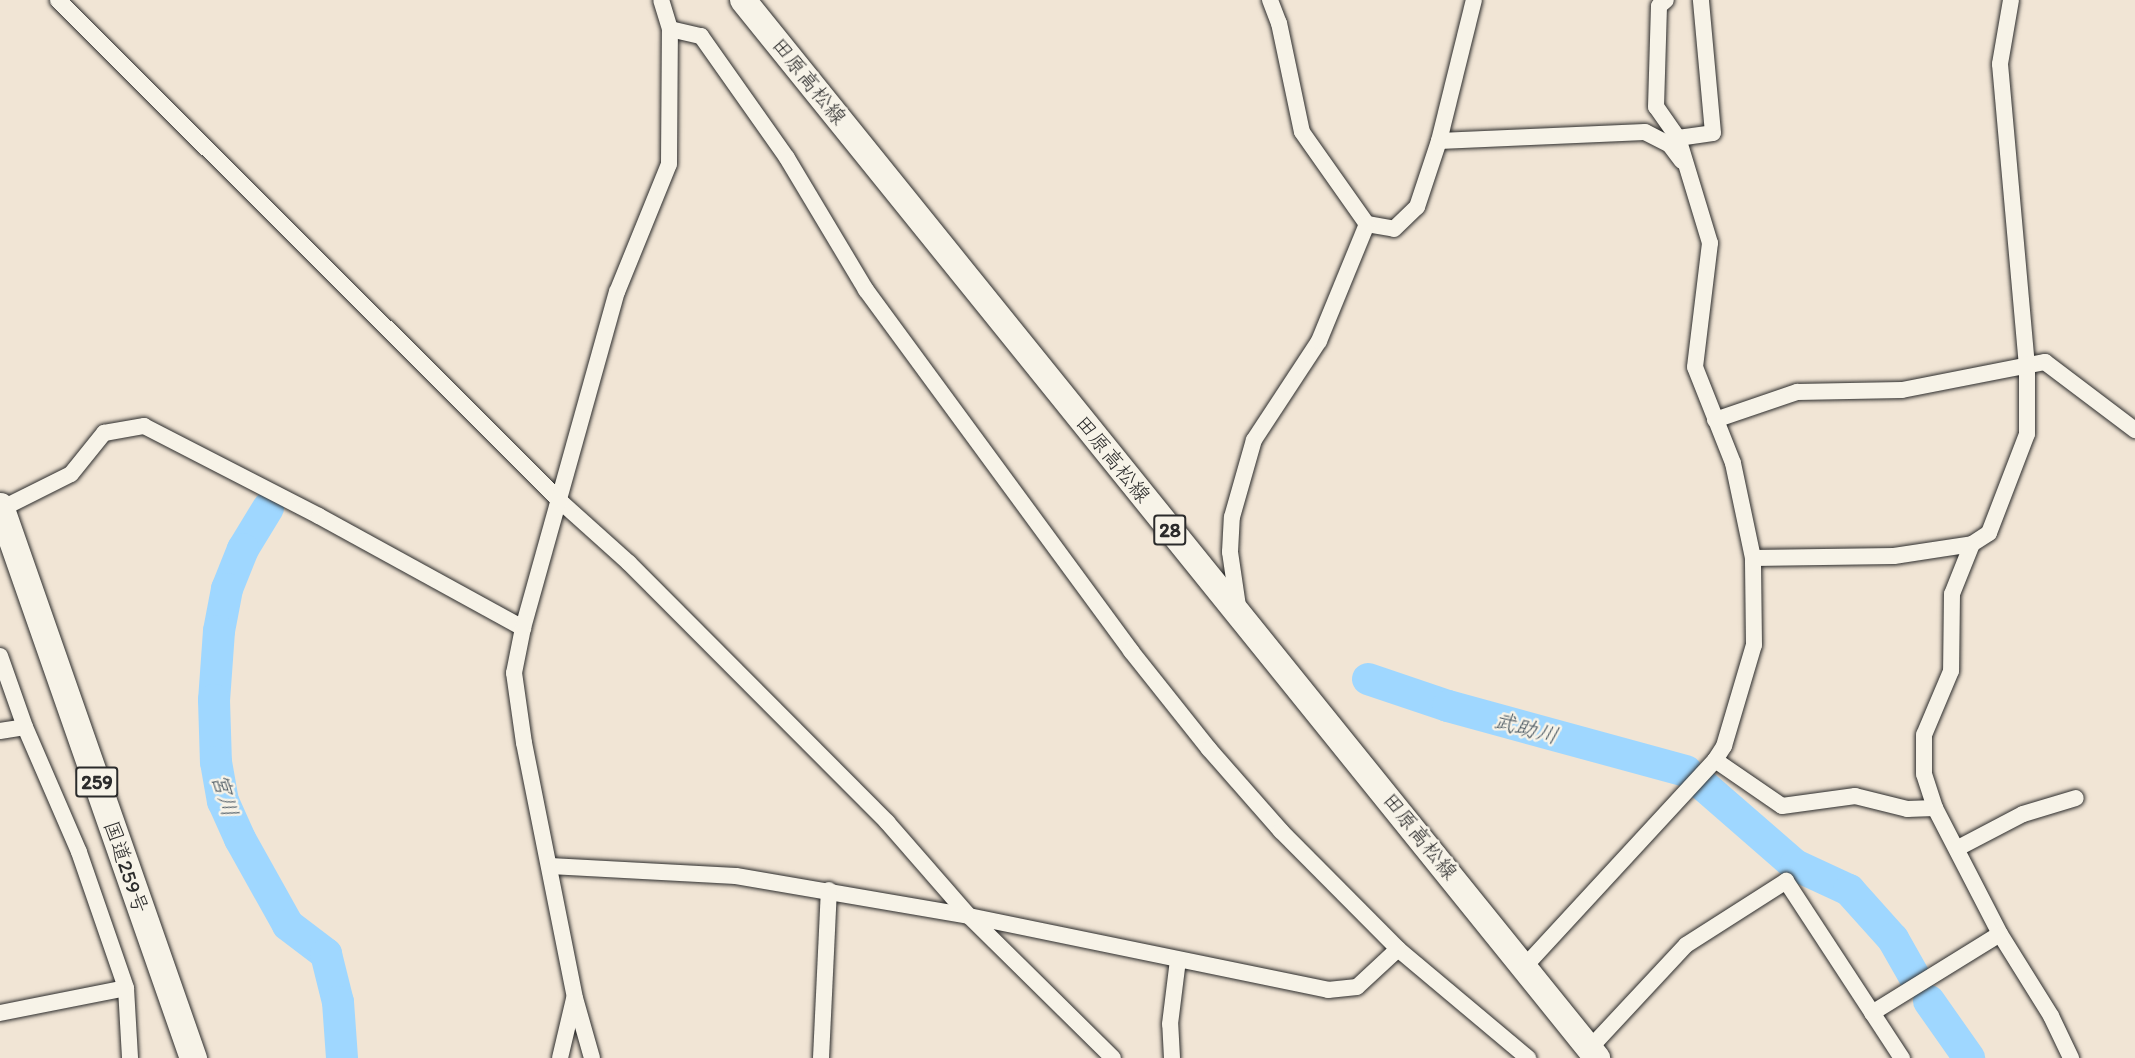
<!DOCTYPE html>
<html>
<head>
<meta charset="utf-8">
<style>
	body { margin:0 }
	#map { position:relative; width:2135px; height:1058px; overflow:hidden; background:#f1e5d5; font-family:Itim,"Klee One",sans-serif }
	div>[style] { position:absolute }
	.river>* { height:32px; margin:-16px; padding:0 16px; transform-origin:16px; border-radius:16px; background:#9fd7ff }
	.roads { filter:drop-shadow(0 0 2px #2b2b2b) drop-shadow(0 0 2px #2b2b2b) }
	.minor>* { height:16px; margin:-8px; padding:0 8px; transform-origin:8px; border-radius:8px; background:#f7f3e8 }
	.primary>* { height:26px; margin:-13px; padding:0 13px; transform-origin:13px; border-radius:13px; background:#f7f3e8 }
	.trunk>* { height:27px; margin:-13.5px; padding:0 13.5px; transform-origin:13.5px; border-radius:13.5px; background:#f7f3e8 }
	span { translate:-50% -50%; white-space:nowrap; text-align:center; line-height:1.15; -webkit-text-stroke:5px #f7f3e8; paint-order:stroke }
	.shield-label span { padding:2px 4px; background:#f7f3e8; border:2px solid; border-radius:4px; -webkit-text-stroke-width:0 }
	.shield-label { font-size:20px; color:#2b2b2b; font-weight:700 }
	.street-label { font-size:21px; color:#2b2b2b }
	.water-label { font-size:22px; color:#485660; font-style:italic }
</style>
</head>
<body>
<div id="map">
	<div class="river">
		<i style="left:268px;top:508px;width:48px;rotate:121.4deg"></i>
		<i style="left:243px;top:549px;width:43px;rotate:111.8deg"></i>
		<i style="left:227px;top:589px;width:43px;rotate:100.8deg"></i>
		<i style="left:219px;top:631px;width:69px;rotate:94.1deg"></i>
		<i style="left:214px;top:700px;width:62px;rotate:88.2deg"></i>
		<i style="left:216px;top:762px;width:40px;rotate:80deg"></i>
		<i style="left:223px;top:801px;width:42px;rotate:65.9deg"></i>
		<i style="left:240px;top:839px;width:98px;rotate:60.8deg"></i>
		<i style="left:288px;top:925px;width:48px;rotate:37.3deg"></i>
		<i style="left:326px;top:954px;width:49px;rotate:76deg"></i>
		<i style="left:338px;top:1002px;width:56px;rotate:85.9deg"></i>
		<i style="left:1368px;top:679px;width:84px;rotate:18.6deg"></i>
		<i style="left:1448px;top:706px;width:247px;rotate:15.3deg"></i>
		<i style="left:1703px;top:785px;width:122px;rotate:41deg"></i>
		<i style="left:1795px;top:865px;width:60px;rotate:24.8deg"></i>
		<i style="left:1849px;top:890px;width:66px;rotate:48.1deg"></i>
		<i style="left:1893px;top:939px;width:43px;rotate:60.4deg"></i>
		<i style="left:1929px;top:1001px;width:70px;rotate:54.9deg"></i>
	</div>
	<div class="roads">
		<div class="minor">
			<i style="left:58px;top:0;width:711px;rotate:44.94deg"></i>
			<i style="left:561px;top:502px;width:91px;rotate:41.9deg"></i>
			<i style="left:629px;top:563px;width:366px;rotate:45.1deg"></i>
			<i style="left:887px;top:822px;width:125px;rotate:48.9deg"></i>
			<i style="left:969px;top:916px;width:202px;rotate:44.6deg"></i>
			<i style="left:1270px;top:0;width:25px;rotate:69deg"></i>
			<i style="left:1279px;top:23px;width:111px;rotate:78.1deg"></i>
			<i style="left:1302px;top:132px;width:113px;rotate:54.8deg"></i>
			<i style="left:1367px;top:224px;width:27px;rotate:10deg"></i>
			<i style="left:1394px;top:229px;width:32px;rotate:-44deg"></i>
			<i style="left:1417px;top:207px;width:70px;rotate:-71.6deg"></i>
			<i style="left:1439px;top:141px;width:145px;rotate:-76.1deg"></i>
			<i style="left:2011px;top:0;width:65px;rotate:99.8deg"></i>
			<i style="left:2000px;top:64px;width:301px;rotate:84.9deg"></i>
			<i style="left:2027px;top:364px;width:70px;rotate:90deg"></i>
			<i style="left:2027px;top:434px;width:106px;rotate:111deg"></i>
			<i style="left:1989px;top:533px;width:20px;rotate:147deg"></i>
			<i style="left:1972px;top:544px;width:54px;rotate:111.8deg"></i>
			<i style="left:1952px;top:594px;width:77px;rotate:90.7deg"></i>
			<i style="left:1951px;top:671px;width:69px;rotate:112.9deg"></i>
			<i style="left:1924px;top:735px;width:39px;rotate:90deg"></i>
			<i style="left:1924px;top:774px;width:36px;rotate:72deg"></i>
			<i style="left:1935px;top:808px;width:142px;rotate:62.7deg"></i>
			<i style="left:2000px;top:934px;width:97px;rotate:58.1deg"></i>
			<i style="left:2051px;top:1016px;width:47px;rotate:64.5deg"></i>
			<i style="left:670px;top:29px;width:32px;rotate:13deg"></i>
			<i style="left:701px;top:36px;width:149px;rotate:54.8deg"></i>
			<i style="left:787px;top:158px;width:154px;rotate:59.1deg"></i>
			<i style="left:866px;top:290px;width:448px;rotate:53.7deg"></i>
			<i style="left:1131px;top:651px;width:125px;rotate:51.5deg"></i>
			<i style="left:1209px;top:749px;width:109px;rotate:48.7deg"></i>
			<i style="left:1281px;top:831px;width:166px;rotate:45.2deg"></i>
			<i style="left:1398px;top:949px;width:170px;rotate:40deg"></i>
			<i style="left:1678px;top:138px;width:35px;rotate:-8deg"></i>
			<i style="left:1713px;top:133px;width:134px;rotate:-95.2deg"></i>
			<i style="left:1439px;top:141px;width:206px;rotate:-2.5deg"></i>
			<i style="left:1645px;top:132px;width:27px;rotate:27deg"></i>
			<i style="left:1669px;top:144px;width:21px;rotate:53deg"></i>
			<i style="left:1715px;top:420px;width:87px;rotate:-18.9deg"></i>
			<i style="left:1797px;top:392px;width:105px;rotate:-1.1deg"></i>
			<i style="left:1902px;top:390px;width:146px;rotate:-11.1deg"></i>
			<i style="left:2045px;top:362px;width:113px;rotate:37.1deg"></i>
			<i style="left:1px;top:509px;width:78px;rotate:-26.6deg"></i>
			<i style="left:71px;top:474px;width:53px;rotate:-51.2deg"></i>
			<i style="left:104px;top:433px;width:41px;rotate:-9.9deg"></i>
			<i style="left:144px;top:426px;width:197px;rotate:27.2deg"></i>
			<i style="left:319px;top:516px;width:233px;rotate:28.8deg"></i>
			<i style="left:1753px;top:558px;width:141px;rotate:-0.8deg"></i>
			<i style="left:1894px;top:556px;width:79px;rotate:-8.7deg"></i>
			<i style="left:1239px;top:613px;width:62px;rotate:-98.4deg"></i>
			<i style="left:1230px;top:552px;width:35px;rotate:-87deg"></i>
			<i style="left:1232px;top:517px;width:80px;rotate:-74.1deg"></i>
			<i style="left:1254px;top:440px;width:118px;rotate:-56.7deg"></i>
			<i style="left:1319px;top:341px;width:126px;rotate:-67.7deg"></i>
			<i style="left:0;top:656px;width:75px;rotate:70.6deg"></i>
			<i style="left:0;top:731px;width:25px;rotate:-9deg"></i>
			<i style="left:25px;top:727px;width:136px;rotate:66.6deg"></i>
			<i style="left:79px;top:852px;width:144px;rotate:70.9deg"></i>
			<i style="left:126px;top:988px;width:70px;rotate:86.7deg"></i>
			<i style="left:1715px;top:760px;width:81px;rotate:34.5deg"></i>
			<i style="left:1782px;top:806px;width:74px;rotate:-7.8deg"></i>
			<i style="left:1855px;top:796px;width:54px;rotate:14deg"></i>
			<i style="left:1907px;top:809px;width:28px;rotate:-2deg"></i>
			<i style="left:1958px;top:848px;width:73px;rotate:-27.6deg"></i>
			<i style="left:2023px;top:814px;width:55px;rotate:-16.8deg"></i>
			<i style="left:550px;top:866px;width:186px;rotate:3.1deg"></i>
			<i style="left:736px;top:876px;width:236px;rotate:9.7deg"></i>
			<i style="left:969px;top:916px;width:367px;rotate:11.6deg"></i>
			<i style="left:1328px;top:990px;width:29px;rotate:-6deg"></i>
			<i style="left:1357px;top:987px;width:56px;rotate:-42.8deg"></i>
			<i style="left:1526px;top:965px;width:279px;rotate:-47.3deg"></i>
			<i style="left:1715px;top:760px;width:17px;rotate:-57deg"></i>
			<i style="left:1724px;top:746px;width:105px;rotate:-73.5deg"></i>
			<i style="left:1754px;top:645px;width:87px;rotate:-90.7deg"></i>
			<i style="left:1753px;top:558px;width:97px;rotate:-101.9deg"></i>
			<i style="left:1733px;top:463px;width:103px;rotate:-111.6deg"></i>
			<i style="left:1695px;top:367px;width:125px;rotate:-83.1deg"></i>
			<i style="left:1710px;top:243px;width:110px;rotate:-106.9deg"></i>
			<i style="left:1678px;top:138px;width:38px;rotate:-125deg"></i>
			<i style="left:1656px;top:107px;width:101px;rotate:-88.3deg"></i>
			<i style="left:1659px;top:6px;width:9px;rotate:-41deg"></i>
			<i style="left:0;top:1013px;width:128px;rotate:-11.2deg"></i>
			<i style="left:1872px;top:1013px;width:150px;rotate:-31.7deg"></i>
			<i style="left:1590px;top:1048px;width:141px;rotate:-47deg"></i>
			<i style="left:1686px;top:945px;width:119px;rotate:-32.6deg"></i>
			<i style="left:1786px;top:881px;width:212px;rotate:56.8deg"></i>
			<i style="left:560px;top:1058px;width:61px;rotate:-76.7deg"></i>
			<i style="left:592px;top:1058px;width:62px;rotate:-105.8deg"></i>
			<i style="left:575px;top:998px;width:260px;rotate:-101.3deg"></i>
			<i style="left:524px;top:743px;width:71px;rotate:-98.1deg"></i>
			<i style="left:514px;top:673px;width:46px;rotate:-78.7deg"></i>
			<i style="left:523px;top:628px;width:349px;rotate:-74.4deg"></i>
			<i style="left:617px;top:292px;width:138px;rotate:-67.9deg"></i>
			<i style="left:669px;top:164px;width:135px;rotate:-89.6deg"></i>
			<i style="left:670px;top:29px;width:30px;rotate:-107deg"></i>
			<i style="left:821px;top:1058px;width:168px;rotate:-87.3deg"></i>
			<i style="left:1172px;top:1058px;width:34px;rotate:-93deg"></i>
			<i style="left:1170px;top:1024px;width:64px;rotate:-82.9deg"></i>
		</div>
		<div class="primary">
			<i style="left:743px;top:0;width:1360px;rotate:51.09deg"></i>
		</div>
		<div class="trunk">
			<i style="left:0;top:506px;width:585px;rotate:70.73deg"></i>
		</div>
	</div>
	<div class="shield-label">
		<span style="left:1170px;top:530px">28</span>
		<span style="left:97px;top:782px">259</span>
	</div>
	<div class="street-label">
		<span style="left:809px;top:81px;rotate:51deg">田原高松線</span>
		<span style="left:1113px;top:459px;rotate:51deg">田原高松線</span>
		<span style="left:1420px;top:836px;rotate:51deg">田原高松線</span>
		<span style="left:126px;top:867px;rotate:71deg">国道259号</span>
	</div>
	<div class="water-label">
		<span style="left:1526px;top:728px;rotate:15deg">武助川</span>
		<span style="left:225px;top:795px;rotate:74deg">宮川</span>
	</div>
</div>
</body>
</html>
